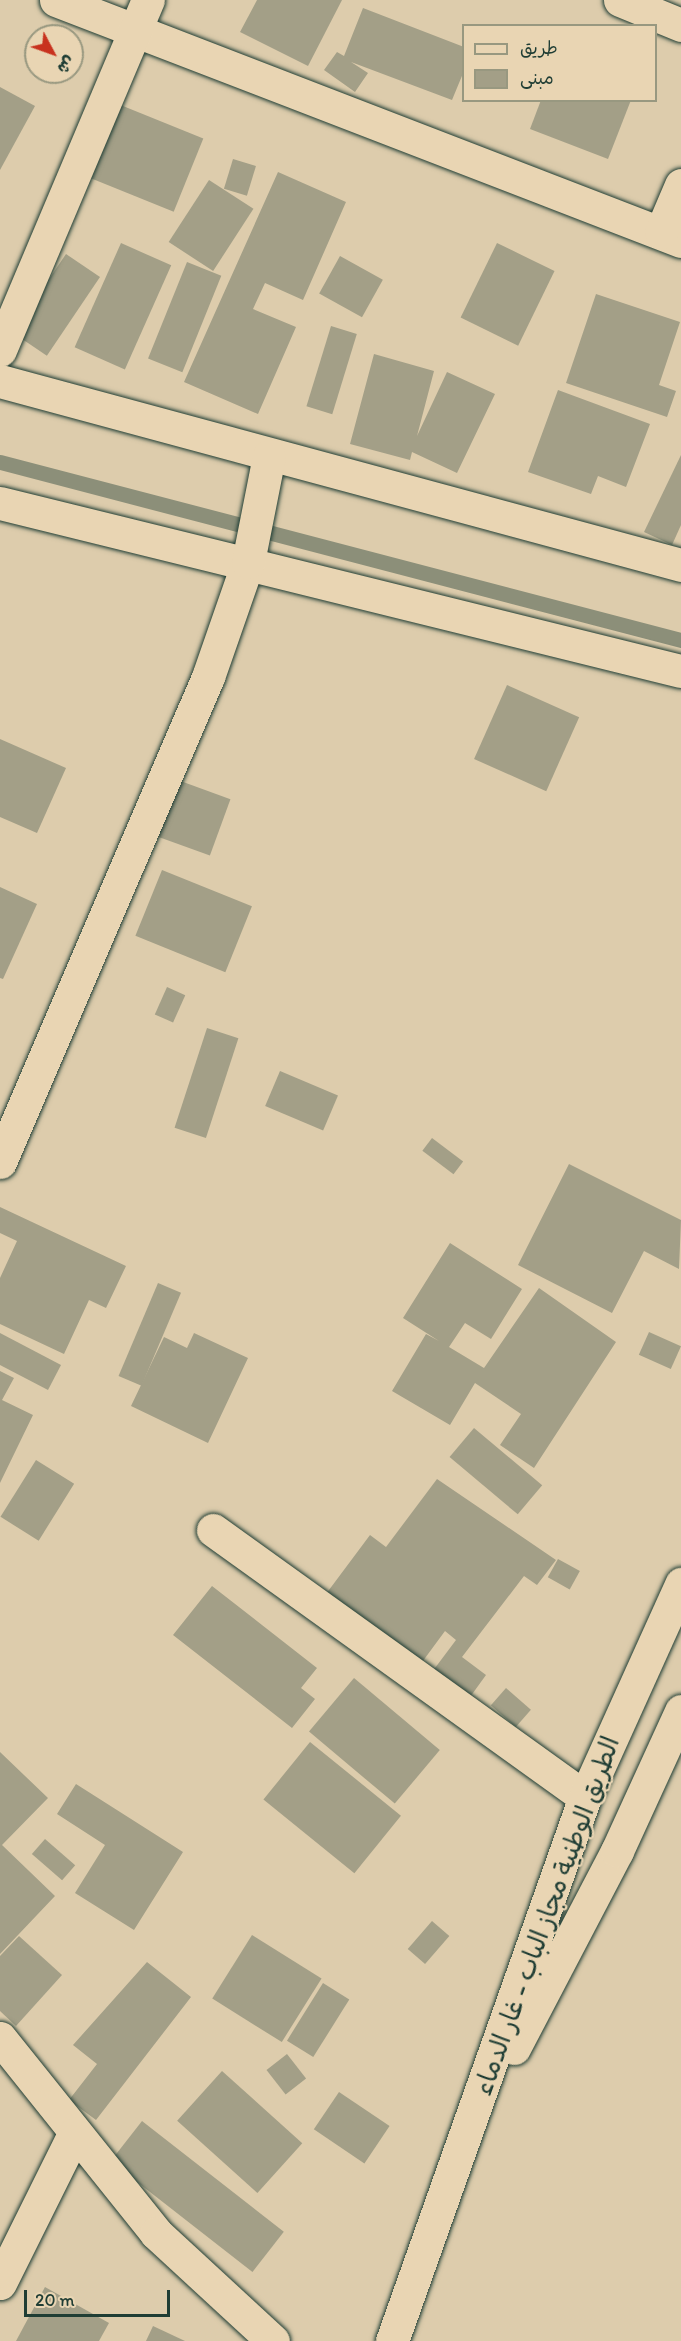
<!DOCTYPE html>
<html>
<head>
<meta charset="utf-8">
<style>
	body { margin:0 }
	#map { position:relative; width:681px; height:2341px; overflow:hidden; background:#ddccac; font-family:Itim,"Playpen Sans Arabic",sans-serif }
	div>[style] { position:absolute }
	.stream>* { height:15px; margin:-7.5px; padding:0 7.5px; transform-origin:7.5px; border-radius:7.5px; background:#8c8f79 }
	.building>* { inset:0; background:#a39f87; transform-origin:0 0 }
	.roads { filter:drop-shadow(0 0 2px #1f3d34) drop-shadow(0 0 2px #1f3d34) }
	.minor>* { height:33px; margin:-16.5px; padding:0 16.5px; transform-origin:16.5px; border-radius:16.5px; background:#e9d5b3 }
	.major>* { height:33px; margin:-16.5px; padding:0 16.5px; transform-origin:16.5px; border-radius:16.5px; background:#e9d5b3 }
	span { translate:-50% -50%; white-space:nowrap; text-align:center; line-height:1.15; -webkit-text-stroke:4.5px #e9d5b3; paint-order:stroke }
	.street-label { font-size:26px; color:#1f3d34 }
	.legend { position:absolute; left:462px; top:24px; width:195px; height:78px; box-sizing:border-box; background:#e9d5b3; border:2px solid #989880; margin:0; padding:8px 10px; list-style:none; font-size:18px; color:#1f3d34 }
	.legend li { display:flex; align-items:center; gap:12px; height:30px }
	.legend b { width:30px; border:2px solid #989880 }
	.north { position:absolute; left:24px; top:24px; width:60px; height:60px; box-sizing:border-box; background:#e9d5b3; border:2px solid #989880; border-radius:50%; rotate:131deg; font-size:16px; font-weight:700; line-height:24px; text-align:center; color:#1f3d34 }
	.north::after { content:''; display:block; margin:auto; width:21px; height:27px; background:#c8321e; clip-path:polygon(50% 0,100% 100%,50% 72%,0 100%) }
	.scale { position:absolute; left:24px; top:2290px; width:146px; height:27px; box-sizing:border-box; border:3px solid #1f3d34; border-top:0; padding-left:8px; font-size:18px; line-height:21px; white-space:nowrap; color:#1f3d34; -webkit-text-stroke:4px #e9d5b3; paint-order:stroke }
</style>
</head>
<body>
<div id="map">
	<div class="stream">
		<i style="left:0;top:462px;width:704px;rotate:14.65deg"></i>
	</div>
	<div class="building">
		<i style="clip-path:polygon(257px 0,342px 0,308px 66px,240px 32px)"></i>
		<i style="clip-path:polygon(363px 8px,464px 47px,464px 71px,452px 100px,351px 62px,368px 73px,355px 92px,324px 70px,337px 52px,344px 56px)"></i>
		<i style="clip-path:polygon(0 87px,35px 106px,0 170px)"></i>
		<i style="clip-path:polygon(541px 100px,631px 100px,608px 159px,530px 129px)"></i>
		<i style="left:118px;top:104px;width:92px;height:79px;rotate:22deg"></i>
		<i style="left:233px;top:159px;width:24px;height:31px;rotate:17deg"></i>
		<i style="clip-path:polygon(278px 172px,346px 202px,303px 300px,265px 283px,253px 309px,296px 327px,258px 414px,184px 382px)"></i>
		<i style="left:209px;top:180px;width:53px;height:74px;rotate:33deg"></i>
		<i style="left:121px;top:243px;width:55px;height:114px;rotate:24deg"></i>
		<i style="left:497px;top:243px;width:64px;height:83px;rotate:26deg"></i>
		<i style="left:66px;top:254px;width:41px;height:95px;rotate:34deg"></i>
		<i style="left:340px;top:256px;width:49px;height:43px;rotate:29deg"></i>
		<i style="left:187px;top:262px;width:37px;height:104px;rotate:22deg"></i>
		<i style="clip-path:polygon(596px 294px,680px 322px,659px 385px,676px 391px,667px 417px,566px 383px)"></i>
		<i style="left:331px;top:326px;width:27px;height:84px;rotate:17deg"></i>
		<i style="clip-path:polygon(374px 354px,434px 371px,417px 436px,447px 372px,495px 394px,457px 473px,412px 452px,410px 460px,350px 444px)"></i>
		<i style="clip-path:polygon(558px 390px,650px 424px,626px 487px,598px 476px,591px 494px,528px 472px)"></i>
		<i style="clip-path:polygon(681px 455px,681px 525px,672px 545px,644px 532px)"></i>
		<i style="left:507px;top:685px;width:79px;height:81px;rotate:24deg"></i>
		<i style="clip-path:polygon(0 739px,66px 768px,37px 833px,0 817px)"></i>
		<i style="left:175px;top:779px;width:59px;height:60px;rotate:20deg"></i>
		<i style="left:162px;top:870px;width:97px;height:71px;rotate:22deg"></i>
		<i style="clip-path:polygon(0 887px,37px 904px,3px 979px,0 978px)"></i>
		<i style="left:167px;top:987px;width:20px;height:30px;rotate:24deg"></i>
		<i style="left:207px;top:1028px;width:33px;height:105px;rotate:18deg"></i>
		<i style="left:280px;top:1071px;width:63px;height:38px;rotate:23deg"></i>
		<i style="left:432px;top:1138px;width:39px;height:16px;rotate:37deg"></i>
		<i style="clip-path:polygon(569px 1164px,681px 1220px,679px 1269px,644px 1251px,612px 1313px,518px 1265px)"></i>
		<i style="clip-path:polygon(0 1207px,126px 1266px,106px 1308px,89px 1300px,64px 1354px,0 1324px,0 1278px,17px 1241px,0 1233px)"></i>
		<i style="clip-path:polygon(450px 1243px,522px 1289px,491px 1339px,465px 1323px,449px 1347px,484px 1368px,539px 1288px,616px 1342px,534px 1468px,500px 1445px,521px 1414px,475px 1383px,450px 1425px,392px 1391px,426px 1334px,439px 1341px,403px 1318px)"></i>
		<i style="left:158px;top:1283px;width:25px;height:101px;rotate:23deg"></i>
		<i style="left:649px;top:1332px;width:35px;height:25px;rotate:24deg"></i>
		<i style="clip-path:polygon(0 1333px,61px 1365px,48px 1390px,0 1365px)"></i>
		<i style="clip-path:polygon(194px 1333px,248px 1358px,208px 1443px,131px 1406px,164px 1337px,187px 1348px)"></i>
		<i style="clip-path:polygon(0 1371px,14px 1378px,2px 1400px,33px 1415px,0 1483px)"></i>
		<i style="left:474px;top:1428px;width:89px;height:38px;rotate:40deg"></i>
		<i style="left:36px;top:1460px;width:45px;height:67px;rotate:32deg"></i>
		<i style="clip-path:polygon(437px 1479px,556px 1560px,537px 1585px,524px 1576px,462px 1657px,486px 1675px,465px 1704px,429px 1676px,456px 1640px,445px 1631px,417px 1669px,323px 1598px,370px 1535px,386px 1547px)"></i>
		<i style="left:558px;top:1559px;width:25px;height:21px;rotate:29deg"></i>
		<i style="clip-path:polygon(212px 1586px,317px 1668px,301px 1688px,315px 1699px,292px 1728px,173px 1635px)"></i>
		<i style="left:354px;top:1678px;width:112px;height:70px;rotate:40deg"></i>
		<i style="left:506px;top:1688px;width:33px;height:23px;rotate:41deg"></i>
		<i style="left:310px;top:1742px;width:117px;height:74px;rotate:39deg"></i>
		<i style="clip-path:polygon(0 1752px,48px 1798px,2px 1845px,55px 1896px,0 1954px)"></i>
		<i style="clip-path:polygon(76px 1784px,183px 1852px,134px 1930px,75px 1893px,105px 1845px,57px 1814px)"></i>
		<i style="left:45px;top:1839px;width:40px;height:20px;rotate:41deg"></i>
		<i style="left:432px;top:1921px;width:23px;height:37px;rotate:41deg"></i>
		<i style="left:252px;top:1935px;width:82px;height:75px;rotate:32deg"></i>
		<i style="clip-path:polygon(19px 1936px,62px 1975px,16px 2026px,0 2011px,0 1956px)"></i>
		<i style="clip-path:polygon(147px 1962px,191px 1997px,96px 2120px,69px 2100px,97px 2064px,73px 2045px)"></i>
		<i style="left:323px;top:1983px;width:31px;height:68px;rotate:32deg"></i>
		<i style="left:287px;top:2054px;width:31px;height:26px;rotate:52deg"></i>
		<i style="left:222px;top:2071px;width:108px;height:67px;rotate:42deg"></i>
		<i style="left:339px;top:2092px;width:61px;height:45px;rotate:34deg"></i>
		<i style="left:142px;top:2121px;width:180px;height:51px;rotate:38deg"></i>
		<i style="clip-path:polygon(45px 2287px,109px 2323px,99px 2341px,16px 2341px)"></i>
		<i style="clip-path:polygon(153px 2326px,185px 2341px,146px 2341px)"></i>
	</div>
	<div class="roads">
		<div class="minor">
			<i style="left:56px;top:0;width:670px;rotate:21.09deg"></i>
			<i style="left:620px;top:0;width:66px;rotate:22.3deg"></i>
			<i style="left:661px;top:232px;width:51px;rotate:-66.9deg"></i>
			<i style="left:0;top:350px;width:380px;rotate:-67.1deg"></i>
			<i style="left:0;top:381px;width:705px;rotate:15.12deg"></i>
			<i style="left:0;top:503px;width:701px;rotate:13.86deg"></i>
			<i style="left:0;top:1162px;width:528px;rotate:-66.79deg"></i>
			<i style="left:208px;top:677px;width:122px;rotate:-70.8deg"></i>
			<i style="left:248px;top:562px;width:108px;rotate:-78.8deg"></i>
			<i style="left:213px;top:1530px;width:458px;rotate:35.7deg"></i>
			<i style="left:0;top:2038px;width:250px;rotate:51.3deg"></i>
			<i style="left:156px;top:2233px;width:159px;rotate:42.7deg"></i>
			<i style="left:0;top:2283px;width:166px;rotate:-63.6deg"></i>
		</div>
		<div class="major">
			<i style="left:514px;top:2048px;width:222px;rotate:-62.4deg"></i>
			<i style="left:617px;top:1851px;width:154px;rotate:-65.4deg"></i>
			<i style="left:392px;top:2341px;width:577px;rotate:-70.47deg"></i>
			<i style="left:585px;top:1797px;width:234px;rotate:-65.7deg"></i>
		</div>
	</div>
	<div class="street-label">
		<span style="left:547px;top:1916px;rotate:-70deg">الطريق الوطنية مجاز الباب - غار الدماء</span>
	</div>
	<ul class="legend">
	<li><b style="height:8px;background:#e9d5b3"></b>طريق</li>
	<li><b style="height:16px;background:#a39f87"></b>مبنى</li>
	</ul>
	<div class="north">ش</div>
	<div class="scale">20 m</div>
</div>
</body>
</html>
